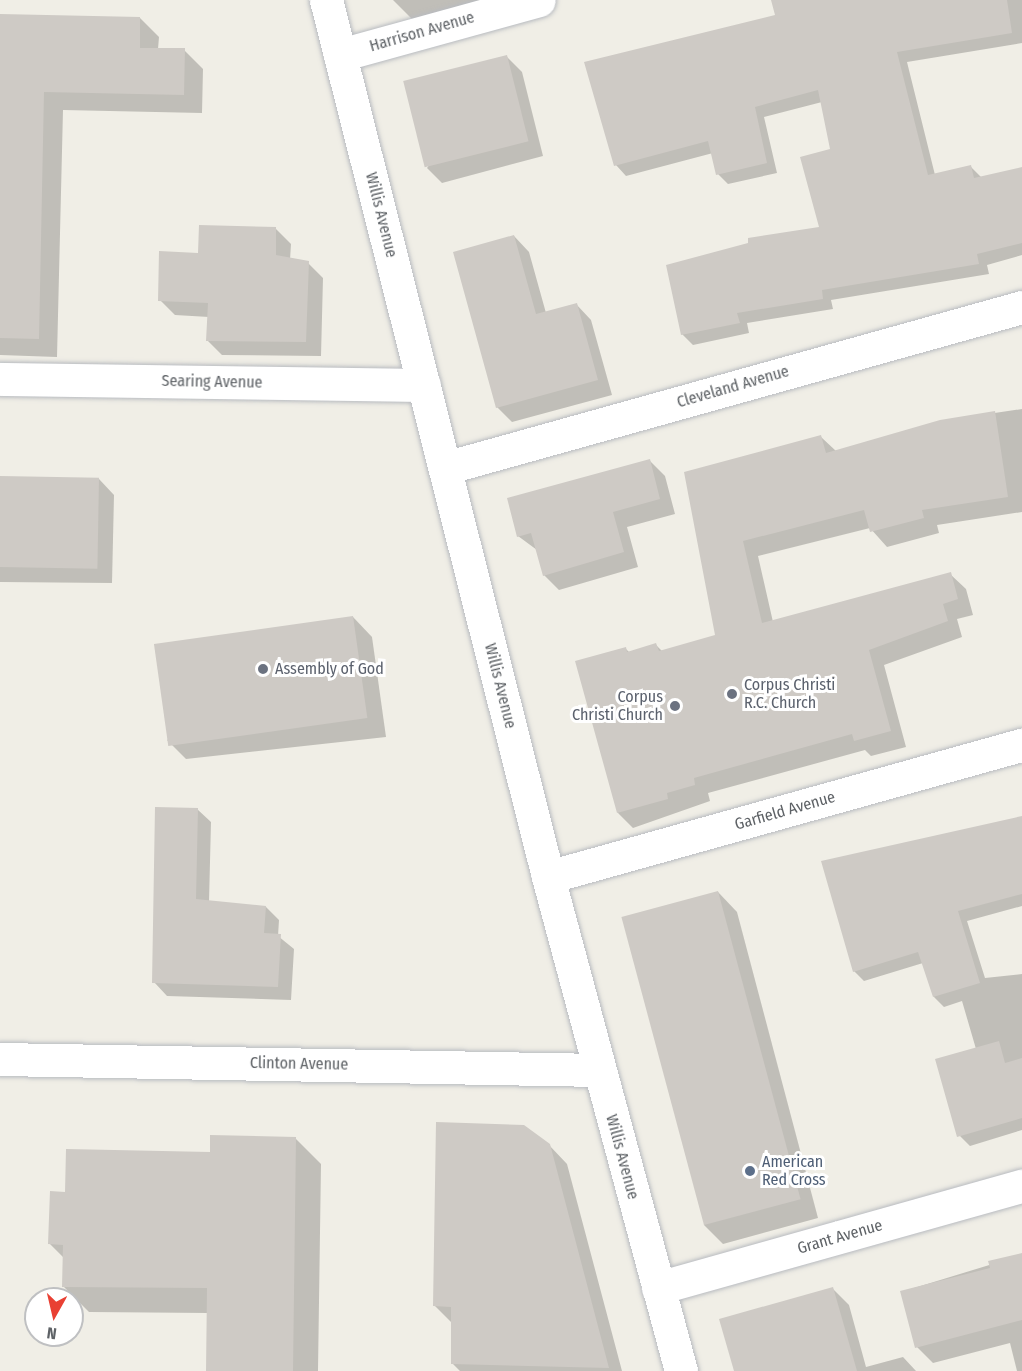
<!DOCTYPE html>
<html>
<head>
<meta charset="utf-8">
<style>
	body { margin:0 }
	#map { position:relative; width:1022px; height:1371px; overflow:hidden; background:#f0eee6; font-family:"Fira Sans Condensed",sans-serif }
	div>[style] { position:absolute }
	.shadow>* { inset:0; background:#0003 }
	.building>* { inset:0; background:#cecac5; transform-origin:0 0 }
	.roads { filter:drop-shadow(0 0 2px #b8bbc0) drop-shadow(0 0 2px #b8bbc0) }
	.street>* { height:33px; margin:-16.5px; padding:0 16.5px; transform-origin:16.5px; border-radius:16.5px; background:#fff }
	.secondary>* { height:33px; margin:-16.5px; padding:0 16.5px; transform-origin:16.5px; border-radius:16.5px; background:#fff }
	.dots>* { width:16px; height:16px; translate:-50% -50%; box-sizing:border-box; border:3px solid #fff; border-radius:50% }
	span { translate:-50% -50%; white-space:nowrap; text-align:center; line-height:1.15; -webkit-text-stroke:6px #fff; paint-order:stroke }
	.street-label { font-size:16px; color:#5e6266 }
	.worship-label { font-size:16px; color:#5b616d }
	.left { translate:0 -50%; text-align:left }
	.right { translate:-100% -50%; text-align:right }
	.service-label { font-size:16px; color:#4e5e75 }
	.north { position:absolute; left:24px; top:1287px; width:60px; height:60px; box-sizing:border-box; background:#fff; border:2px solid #bfc0c2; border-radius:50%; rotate:188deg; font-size:16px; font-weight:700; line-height:24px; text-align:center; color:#5e6266 }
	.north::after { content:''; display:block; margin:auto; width:21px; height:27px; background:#e94033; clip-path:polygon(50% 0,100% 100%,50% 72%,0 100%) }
</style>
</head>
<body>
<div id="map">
	<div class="shadow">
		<i style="clip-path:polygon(393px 0,501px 0,418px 25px)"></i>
		<i style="clip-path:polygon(784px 0,1022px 0,1022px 43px,907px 62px,935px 175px,971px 167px,982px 178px,1022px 168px,1022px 255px,987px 265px,989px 274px,831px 300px,833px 309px,747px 323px,749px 333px,693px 345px,682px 334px,750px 244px,821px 228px,832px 150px,822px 102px,764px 117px,777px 173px,728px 184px,718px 174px,713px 153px,626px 176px,616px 165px,777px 16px)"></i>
		<i style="clip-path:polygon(0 16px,140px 18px,159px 37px,158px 49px,184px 50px,203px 69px,202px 113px,63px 110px,57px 357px,0 355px)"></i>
		<i style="clip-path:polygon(507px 57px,522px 72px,543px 156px,442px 183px,427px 168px)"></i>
		<i style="clip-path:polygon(275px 228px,291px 244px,290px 260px,308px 263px,323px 278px,321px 356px,222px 355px,207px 340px,209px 317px,175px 315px,160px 300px)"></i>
		<i style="clip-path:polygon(514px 236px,529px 252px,546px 313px,576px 304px,591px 320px,612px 395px,512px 422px,497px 407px)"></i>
		<i style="clip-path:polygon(1022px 409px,1022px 512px,937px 525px,939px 533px,887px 547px,870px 528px,758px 556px,773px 622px,950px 574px,966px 589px,973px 615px,957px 619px,962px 637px,884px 665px,906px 747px,871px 756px,865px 750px,708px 793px,710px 801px,633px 828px,618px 813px,625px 648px,630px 653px,656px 645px,662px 651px,717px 636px,686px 473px,821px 437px,836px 451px,941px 421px)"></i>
		<i style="clip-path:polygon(649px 460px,665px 476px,675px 514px,627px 527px,638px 567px,559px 590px,544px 575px,537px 550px,518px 536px)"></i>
		<i style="clip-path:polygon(0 478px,99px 479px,114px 495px,112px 583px,0 582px)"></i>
		<i style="clip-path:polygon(353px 617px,372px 637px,386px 737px,186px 759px,167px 740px)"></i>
		<i style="clip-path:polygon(197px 809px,211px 822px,209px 902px,266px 907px,279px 920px,278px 936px,294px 949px,291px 1000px,167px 996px,154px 982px)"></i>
		<i style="clip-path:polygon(1022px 817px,1022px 906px,967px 921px,985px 978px,1022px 974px,1022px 1130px,970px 1146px,960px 1136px,976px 1049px,962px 1001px,944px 1007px,934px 997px,923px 963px,864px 981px,854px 971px)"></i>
		<i style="clip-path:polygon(718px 892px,737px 912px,818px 1218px,723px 1244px,704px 1225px)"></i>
		<i style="clip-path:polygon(296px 1139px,321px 1164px,318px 1371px,207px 1371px,208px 1313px,89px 1312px,64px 1287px,64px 1258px,50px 1244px,66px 1194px,211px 1154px)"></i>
		<i style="clip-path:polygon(549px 1145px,567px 1164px,622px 1371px,460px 1371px,453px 1364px,453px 1324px,435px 1306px)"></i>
		<i style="clip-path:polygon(1022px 1255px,1022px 1371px,1017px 1371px,1010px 1343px,933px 1363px,917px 1347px,901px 1292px)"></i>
		<i style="clip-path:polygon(833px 1289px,849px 1305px,866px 1367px,903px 1357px,916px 1371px,735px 1371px)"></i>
	</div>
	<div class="building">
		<i style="clip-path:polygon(771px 0,1007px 0,1012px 33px,897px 52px,928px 175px,971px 165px,974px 178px,1022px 167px,1022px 243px,977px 254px,979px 264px,822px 290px,823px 299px,737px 313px,740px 323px,681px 335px,666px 265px,748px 243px,748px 238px,819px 227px,800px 157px,830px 149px,818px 90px,755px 107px,767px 163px,716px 175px,708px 141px,614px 166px,584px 62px,775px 15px)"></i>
		<i style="clip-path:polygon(0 14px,140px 17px,140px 48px,185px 48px,184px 95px,44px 92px,39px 339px,0 338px)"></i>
		<i style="left:507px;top:55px;width:89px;height:107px;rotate:76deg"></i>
		<i style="clip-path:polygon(199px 225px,276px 227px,276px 255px,309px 261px,306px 342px,206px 341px,208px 303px,158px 301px,159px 251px,198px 253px)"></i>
		<i style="clip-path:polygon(514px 235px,536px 314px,577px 303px,598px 380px,496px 408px,453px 252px)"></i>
		<i style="clip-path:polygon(995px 411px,1008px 497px,922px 510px,924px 518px,870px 532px,864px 510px,743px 541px,762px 623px,951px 572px,958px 599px,943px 604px,948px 621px,869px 650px,891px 731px,854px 741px,852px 734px,694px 778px,695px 785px,667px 793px,668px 799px,617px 813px,575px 661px,626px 647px,627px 652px,656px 643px,659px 651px,715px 635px,684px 472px,821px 435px,826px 453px,940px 420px)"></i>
		<i style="clip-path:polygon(650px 459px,660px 499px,613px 512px,624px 552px,543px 576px,531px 533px,517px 537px,507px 498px)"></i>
		<i style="left:0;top:476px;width:99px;height:91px;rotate:1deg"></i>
		<i style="left:353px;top:616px;width:103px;height:201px;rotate:82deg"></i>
		<i style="clip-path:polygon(155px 807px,198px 808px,196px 899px,266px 906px,264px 933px,281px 934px,278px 987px,152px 983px)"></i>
		<i style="clip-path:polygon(1022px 816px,1022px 894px,958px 911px,980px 983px,933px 997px,918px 952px,853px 972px,821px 861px)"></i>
		<i style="left:718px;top:891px;width:319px;height:100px;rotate:75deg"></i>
		<i style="clip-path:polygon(999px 1041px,1005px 1063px,1022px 1058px,1022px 1118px,957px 1137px,935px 1059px)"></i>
		<i style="clip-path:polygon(436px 1122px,524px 1125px,550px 1144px,609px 1368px,451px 1364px,451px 1307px,433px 1306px)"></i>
		<i style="clip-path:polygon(210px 1135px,296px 1137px,293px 1371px,206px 1371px,207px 1288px,62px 1287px,63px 1245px,48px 1244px,50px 1191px,65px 1192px,66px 1149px,210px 1152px)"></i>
		<i style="clip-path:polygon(1022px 1253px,1022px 1320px,915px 1348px,900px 1291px,990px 1268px,988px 1261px)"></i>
		<i style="clip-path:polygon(833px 1287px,857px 1371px,734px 1371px,719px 1319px)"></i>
	</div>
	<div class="roads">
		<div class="street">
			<i style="left:340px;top:55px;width:206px;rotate:-15.4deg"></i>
			<i style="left:0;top:379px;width:424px;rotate:0.8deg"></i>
			<i style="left:445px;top:468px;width:599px;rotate:-15.59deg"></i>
			<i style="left:548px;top:877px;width:492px;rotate:-15.6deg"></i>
			<i style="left:0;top:1059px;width:598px;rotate:1.05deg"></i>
			<i style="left:658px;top:1288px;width:378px;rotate:-15.7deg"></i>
		</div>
		<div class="secondary">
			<i style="left:326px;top:0;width:905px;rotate:75.79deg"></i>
			<i style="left:548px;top:877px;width:512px;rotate:74.93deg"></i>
		</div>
	</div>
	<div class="dots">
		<i style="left:263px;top:669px;background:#6b7280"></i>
		<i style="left:732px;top:694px;background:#6b7280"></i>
		<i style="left:675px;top:706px;background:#6b7280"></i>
		<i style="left:750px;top:1171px;background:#5c6f8a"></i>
	</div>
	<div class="street-label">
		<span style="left:422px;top:32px;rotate:-16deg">Harrison Avenue</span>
		<span style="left:381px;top:215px;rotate:76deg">Willis Avenue</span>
		<span style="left:212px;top:382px;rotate:1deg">Searing Avenue</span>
		<span style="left:733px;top:387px;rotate:-16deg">Cleveland Avenue</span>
		<span style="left:500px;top:686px;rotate:76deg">Willis Avenue</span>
		<span style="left:785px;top:811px;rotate:-16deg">Garfield Avenue</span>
		<span style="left:299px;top:1064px;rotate:1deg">Clinton Avenue</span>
		<span style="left:622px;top:1157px;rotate:75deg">Willis Avenue</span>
		<span style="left:840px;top:1237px;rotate:-16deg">Grant Avenue</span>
	</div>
	<div class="worship-label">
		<span class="left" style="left:275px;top:669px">Assembly of God</span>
		<span class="left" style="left:744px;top:694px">Corpus Christi<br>R.C. Church</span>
		<span class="right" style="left:663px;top:706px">Corpus<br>Christi Church</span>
	</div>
	<div class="service-label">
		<span class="left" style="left:762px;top:1171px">American<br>Red Cross</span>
	</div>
	<div class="north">N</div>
</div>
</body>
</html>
